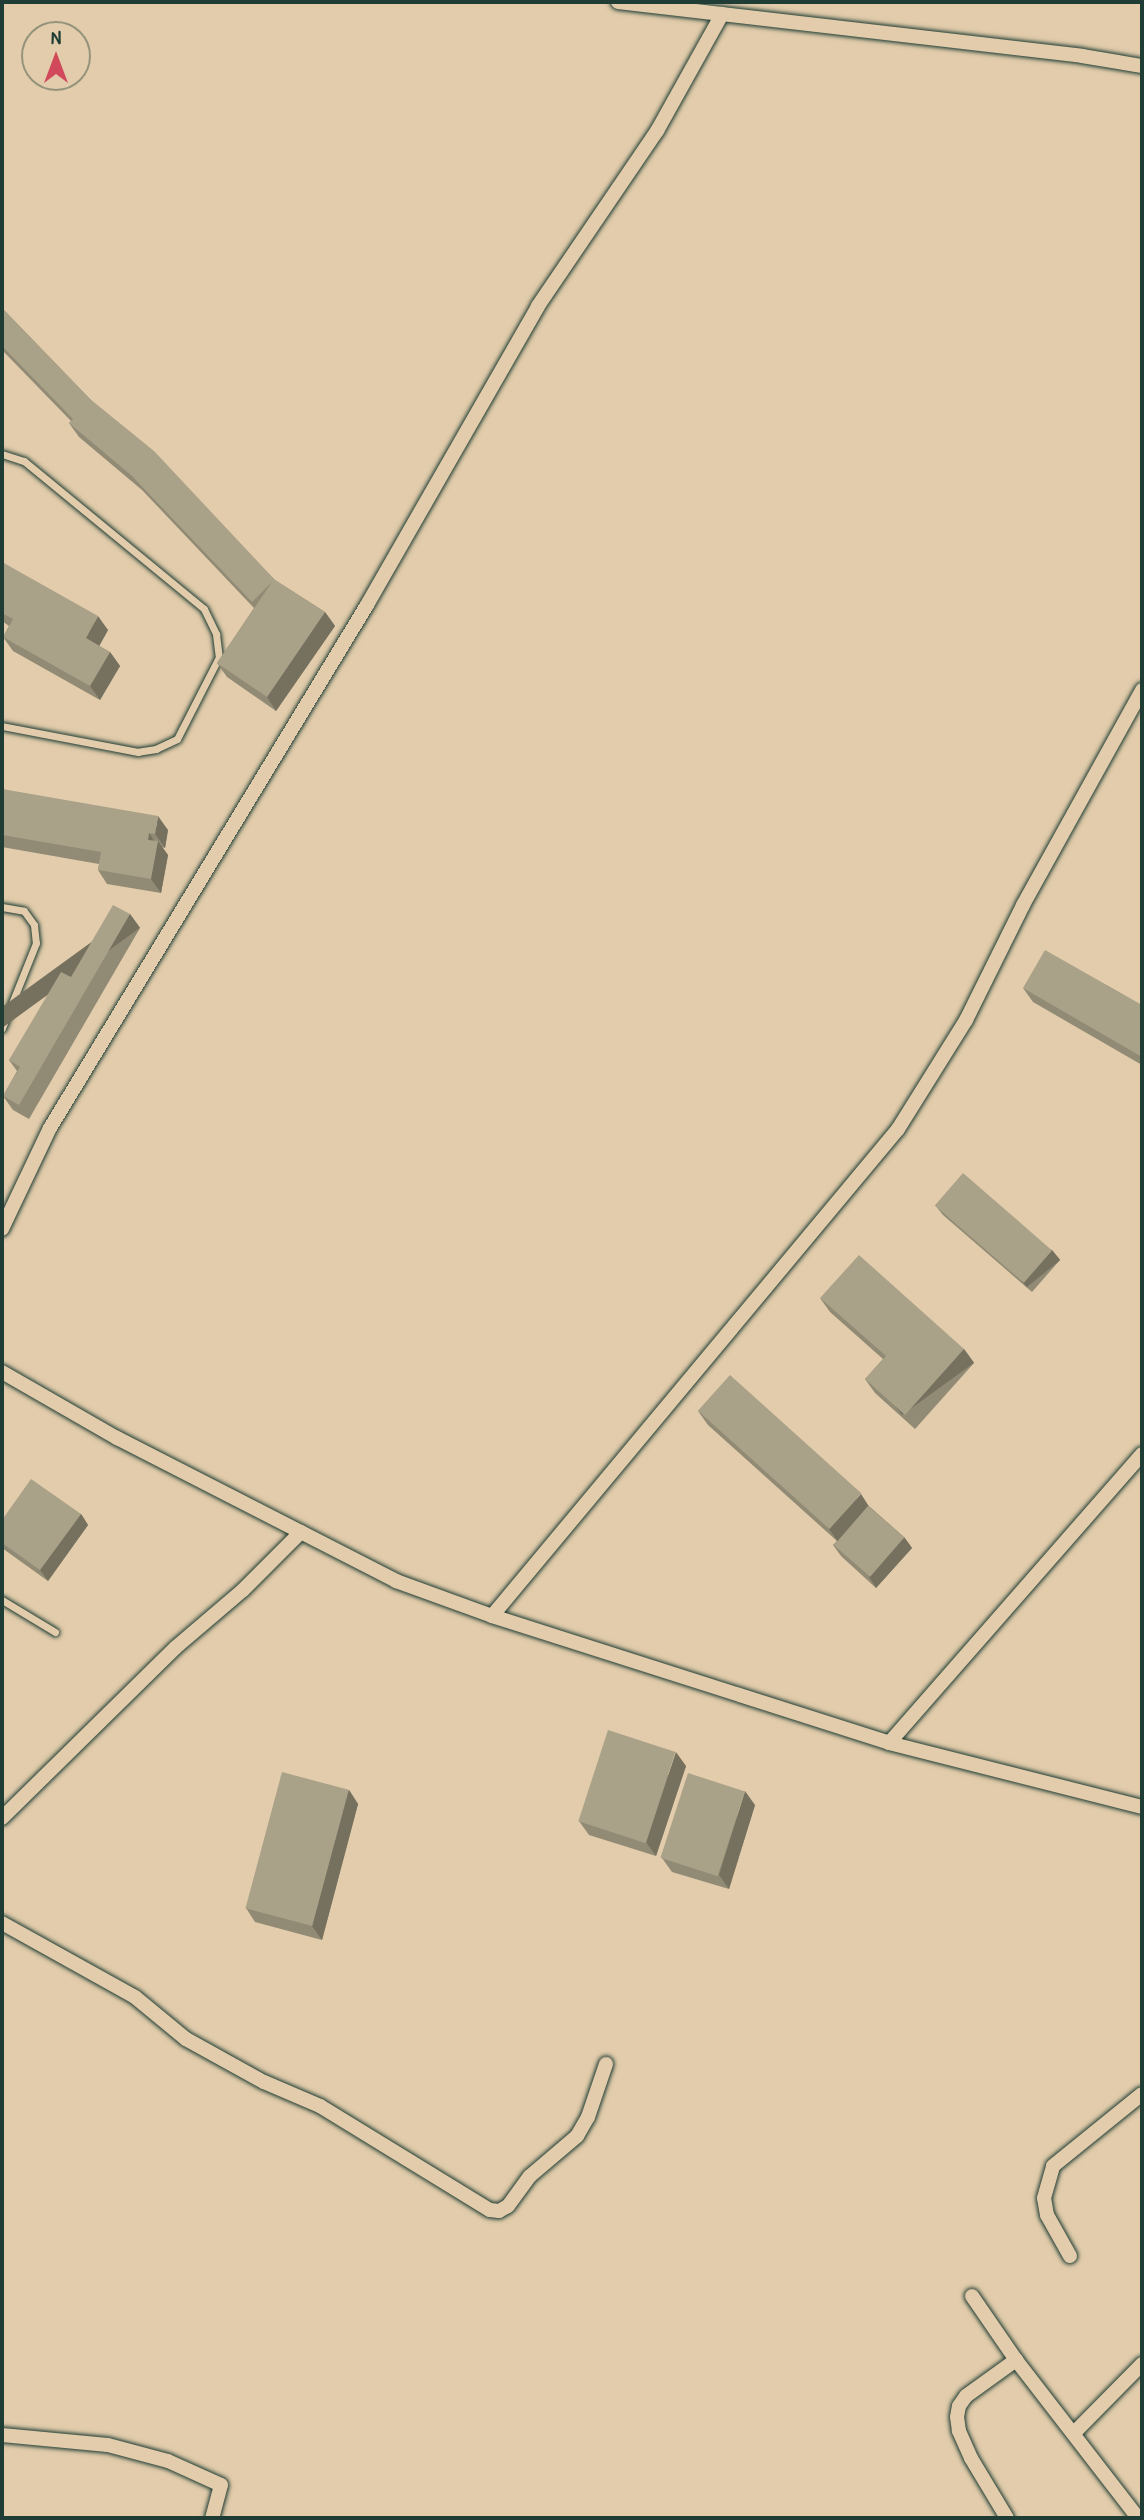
<!DOCTYPE html>
<html>
<head>
<meta charset="utf-8">
<style>
	body { margin:0 }
	#map { position:relative; width:1144px; height:2520px; overflow:hidden; background:#e2ccab; font-family:"Patrick Hand",sans-serif }
	div>[style] { position:absolute }
	.roads { filter:drop-shadow(0 0 2px #1f3d34) drop-shadow(0 0 2px #1f3d34) }
	.lane>* { height:7px; margin:-3.5px; padding:0 3.5px; transform-origin:3.5px; border-radius:3.5px; background:#e2ccab }
	.street>* { height:14px; margin:-7px; padding:0 7px; transform-origin:7px; border-radius:7px; background:#e2ccab }
	.wall>* { inset:0; background:#918a75 }
	.shaded-wall>* { inset:0; background:#76715f; transform-origin:0 0 }
	.building>* { inset:0; background:#a9a188; transform-origin:0 0 }
	span { translate:-50% -50%; white-space:nowrap; text-align:center; line-height:1.15; -webkit-text-stroke:7px #e2ccab; paint-order:stroke }
	.frame { position:absolute; inset:0; border:4px solid #1f3d34; pointer-events:none }
	.north { position:absolute; left:21px; top:21px; width:70px; height:70px; box-sizing:border-box; background:#e2ccab; border:2px solid #94937b; border-radius:50%; rotate:0deg; font-size:19px; font-weight:700; line-height:28px; text-align:center; color:#1f3d34 }
	.north::after { content:''; display:block; margin:auto; width:24px; height:32px; background:#d1495b; clip-path:polygon(50% 0,100% 100%,50% 72%,0 100%) }
</style>
</head>
<body>
<div id="map">
	<div class="roads">
		<div class="lane">
			<i style="left:2px;top:454px;width:23px;rotate:18deg"></i>
			<i style="left:24px;top:461px;width:233px;rotate:39.4deg"></i>
			<i style="left:204px;top:609px;width:28px;rotate:64deg"></i>
			<i style="left:216px;top:634px;width:23px;rotate:83deg"></i>
			<i style="left:219px;top:657px;width:92px;rotate:117.1deg"></i>
			<i style="left:177px;top:739px;width:23px;rotate:155deg"></i>
			<i style="left:156px;top:749px;width:18px;rotate:171deg"></i>
			<i style="left:138px;top:752px;width:138px;rotate:-169.2deg"></i>
			<i style="left:2px;top:907px;width:22px;rotate:10deg"></i>
			<i style="left:24px;top:911px;width:17px;rotate:54deg"></i>
			<i style="left:34px;top:925px;width:18px;rotate:84deg"></i>
			<i style="left:36px;top:943px;width:92px;rotate:111.8deg"></i>
			<i style="left:2px;top:1600px;width:62px;rotate:31.1deg"></i>
		</div>
		<div class="street">
			<i style="left:618px;top:2px;width:467px;rotate:6.6deg"></i>
			<i style="left:1082px;top:56px;width:61px;rotate:9.5deg"></i>
			<i style="left:2px;top:1229px;width:112px;rotate:-64.6deg"></i>
			<i style="left:50px;top:1128px;width:612px;rotate:-58.78deg"></i>
			<i style="left:367px;top:605px;width:344px;rotate:-60.2deg"></i>
			<i style="left:538px;top:306px;width:212px;rotate:-55.8deg"></i>
			<i style="left:657px;top:131px;width:134px;rotate:-60.9deg"></i>
			<i style="left:2px;top:1372px;width:133px;rotate:29.9deg"></i>
			<i style="left:117px;top:1438px;width:314px;rotate:27.1deg"></i>
			<i style="left:396px;top:1581px;width:102px;rotate:20deg"></i>
			<i style="left:492px;top:1616px;width:417px;rotate:17.7deg"></i>
			<i style="left:889px;top:1743px;width:261px;rotate:14.2deg"></i>
			<i style="left:492px;top:1616px;width:634px;rotate:-50.18deg"></i>
			<i style="left:898px;top:1129px;width:128px;rotate:-58deg"></i>
			<i style="left:966px;top:1020px;width:128px;rotate:-63.6deg"></i>
			<i style="left:1023px;top:905px;width:246px;rotate:-61deg"></i>
			<i style="left:889px;top:1743px;width:384px;rotate:-48.8deg"></i>
			<i style="left:2px;top:1818px;width:243px;rotate:-44.5deg"></i>
			<i style="left:175px;top:1648px;width:89px;rotate:-40.5deg"></i>
			<i style="left:243px;top:1590px;width:82px;rotate:-45deg"></i>
			<i style="left:2px;top:1923px;width:152px;rotate:29.1deg"></i>
			<i style="left:135px;top:1997px;width:66px;rotate:39.5deg"></i>
			<i style="left:186px;top:2039px;width:89px;rotate:28.9deg"></i>
			<i style="left:264px;top:2082px;width:61px;rotate:23.2deg"></i>
			<i style="left:320px;top:2106px;width:199px;rotate:31.5deg"></i>
			<i style="left:490px;top:2210px;width:9px;rotate:6deg"></i>
			<i style="left:499px;top:2211px;width:10px;rotate:-29deg"></i>
			<i style="left:508px;top:2206px;width:37px;rotate:-54deg"></i>
			<i style="left:530px;top:2176px;width:62px;rotate:-40.4deg"></i>
			<i style="left:577px;top:2136px;width:22px;rotate:-60deg"></i>
			<i style="left:588px;top:2117px;width:56px;rotate:-71.2deg"></i>
			<i style="left:1070px;top:2256px;width:47px;rotate:-119.3deg"></i>
			<i style="left:1047px;top:2215px;width:17px;rotate:-100deg"></i>
			<i style="left:1044px;top:2198px;width:33px;rotate:-74deg"></i>
			<i style="left:1053px;top:2166px;width:114px;rotate:-39deg"></i>
			<i style="left:972px;top:2296px;width:78px;rotate:55.5deg"></i>
			<i style="left:1016px;top:2360px;width:200px;rotate:52.3deg"></i>
			<i style="left:1074px;top:2433px;width:97px;rotate:-45.4deg"></i>
			<i style="left:2px;top:2435px;width:106px;rotate:5.4deg"></i>
			<i style="left:108px;top:2445px;width:62px;rotate:14.9deg"></i>
			<i style="left:168px;top:2461px;width:58px;rotate:24.4deg"></i>
			<i style="left:221px;top:2485px;width:34px;rotate:105deg"></i>
			<i style="left:1007px;top:2518px;width:70px;rotate:-121deg"></i>
			<i style="left:971px;top:2458px;width:30px;rotate:-114deg"></i>
			<i style="left:959px;top:2431px;width:14px;rotate:-98deg"></i>
			<i style="left:957px;top:2417px;width:11px;rotate:-80deg"></i>
			<i style="left:959px;top:2406px;width:12px;rotate:-55deg"></i>
			<i style="left:966px;top:2396px;width:62px;rotate:-35.8deg"></i>
		</div>
	</div>
	<div class="wall">
		<i style="clip-path:polygon(2px 308px,90px 399px,275px 580px,325px 612px,335px 626px,276px 711px,227px 677px,217px 663px,254px 608px,142px 490px,79px 437px,69px 423px,71px 421px,2px 350px)"></i>
		<i style="clip-path:polygon(2px 562px,108px 630px,99px 646px,110px 652px,120px 666px,100px 700px,13px 651px,3px 637px,9px 626px,2px 621px)"></i>
		<i style="clip-path:polygon(2px 789px,168px 830px,165px 848px,162px 847px,168px 855px,161px 893px,107px 884px,98px 870px,99px 864px,2px 847px)"></i>
		<i style="clip-path:polygon(130px 914px,140px 928px,29px 1119px,13px 1110px,3px 1096px,17px 1071px,9px 1060px,71px 977px)"></i>
		<i style="clip-path:polygon(1023px 988px,1142px 1005px,1142px 1065px,1033px 1002px)"></i>
		<i style="clip-path:polygon(935px 1205px,1052px 1250px,1060px 1260px,1032px 1292px,943px 1215px)"></i>
		<i style="clip-path:polygon(820px 1298px,964px 1349px,974px 1363px,915px 1429px,875px 1393px,865px 1379px,883px 1359px,830px 1312px)"></i>
		<i style="clip-path:polygon(698px 1411px,870px 1507px,904px 1537px,912px 1548px,876px 1588px,841px 1556px,833px 1545px,837px 1541px,708px 1425px)"></i>
		<i style="clip-path:polygon(81px 1514px,88px 1525px,48px 1581px,2px 1548px,2px 1520px)"></i>
		<i style="clip-path:polygon(686px 1766px,656px 1856px,589px 1835px,579px 1821px)"></i>
		<i style="clip-path:polygon(349px 1790px,358px 1804px,322px 1940px,255px 1922px,246px 1908px)"></i>
		<i style="clip-path:polygon(755px 1805px,729px 1889px,672px 1872px,662px 1858px)"></i>
	</div>
	<div class="shaded-wall">
		<i style="clip-path:polygon(325px 612px,335px 626px,276px 711px,267px 697px)"></i>
		<i style="clip-path:polygon(98px 616px,108px 630px,96px 652px,86px 638px)"></i>
		<i style="clip-path:polygon(110px 652px,120px 666px,100px 700px,90px 686px)"></i>
		<i style="clip-path:polygon(158px 816px,168px 830px,165px 848px,155px 834px)"></i>
		<i style="clip-path:polygon(149px 833px,157px 845px,158px 841px,168px 855px,161px 893px,151px 879px,148px 840px)"></i>
		<i style="left:130px;top:914px;width:17px;height:221px;rotate:54deg"></i>
		<i style="left:1052px;top:1250px;width:13px;height:43px;rotate:51deg"></i>
		<i style="left:964px;top:1349px;width:17px;height:89px;rotate:54deg"></i>
		<i style="clip-path:polygon(861px 1494px,870px 1508px,838px 1542px,829px 1529px)"></i>
		<i style="clip-path:polygon(81px 1514px,88px 1525px,48px 1581px,40px 1570px)"></i>
		<i style="clip-path:polygon(904px 1537px,912px 1548px,876px 1588px,869px 1577px)"></i>
		<i style="clip-path:polygon(676px 1752px,686px 1766px,656px 1856px,646px 1842px)"></i>
		<i style="clip-path:polygon(349px 1790px,358px 1804px,322px 1940px,312px 1926px)"></i>
		<i style="clip-path:polygon(745px 1791px,755px 1805px,729px 1889px,719px 1875px)"></i>
	</div>
	<div class="building">
		<i style="clip-path:polygon(2px 308px,90px 399px,154px 451px,275px 580px,325px 612px,267px 697px,217px 663px,272px 582px,252px 602px,132px 476px,69px 423px,73px 419px,2px 346px)"></i>
		<i style="clip-path:polygon(2px 562px,98px 616px,86px 638px,110px 652px,90px 686px,3px 637px,13px 619px,2px 613px)"></i>
		<i style="clip-path:polygon(2px 789px,158px 816px,155px 834px,149px 833px,148px 840px,158px 841px,151px 879px,98px 870px,101px 852px,2px 835px)"></i>
		<i style="clip-path:polygon(113px 905px,130px 914px,19px 1105px,3px 1096px,20px 1067px,9px 1060px,61px 972px,71px 977px)"></i>
		<i style="clip-path:polygon(1045px 950px,1142px 1005px,1142px 1057px,1023px 988px)"></i>
		<i style="left:963px;top:1173px;width:118px;height:43px;rotate:41deg"></i>
		<i style="clip-path:polygon(859px 1255px,964px 1349px,905px 1415px,865px 1379px,886px 1356px,820px 1298px)"></i>
		<i style="left:730px;top:1375px;width:177px;height:48px;rotate:42deg"></i>
		<i style="clip-path:polygon(31px 1479px,81px 1514px,40px 1570px,2px 1543px,2px 1520px)"></i>
		<i style="left:868px;top:1506px;width:48px;height:52px;rotate:41deg"></i>
		<i style="left:608px;top:1730px;width:71px;height:96px;rotate:18deg"></i>
		<i style="left:282px;top:1772px;width:69px;height:141px;rotate:15deg"></i>
		<i style="left:688px;top:1773px;width:60px;height:89px;rotate:18deg"></i>
	</div>
	<div class="frame"></div>
	<div class="north">N</div>
</div>
</body>
</html>
